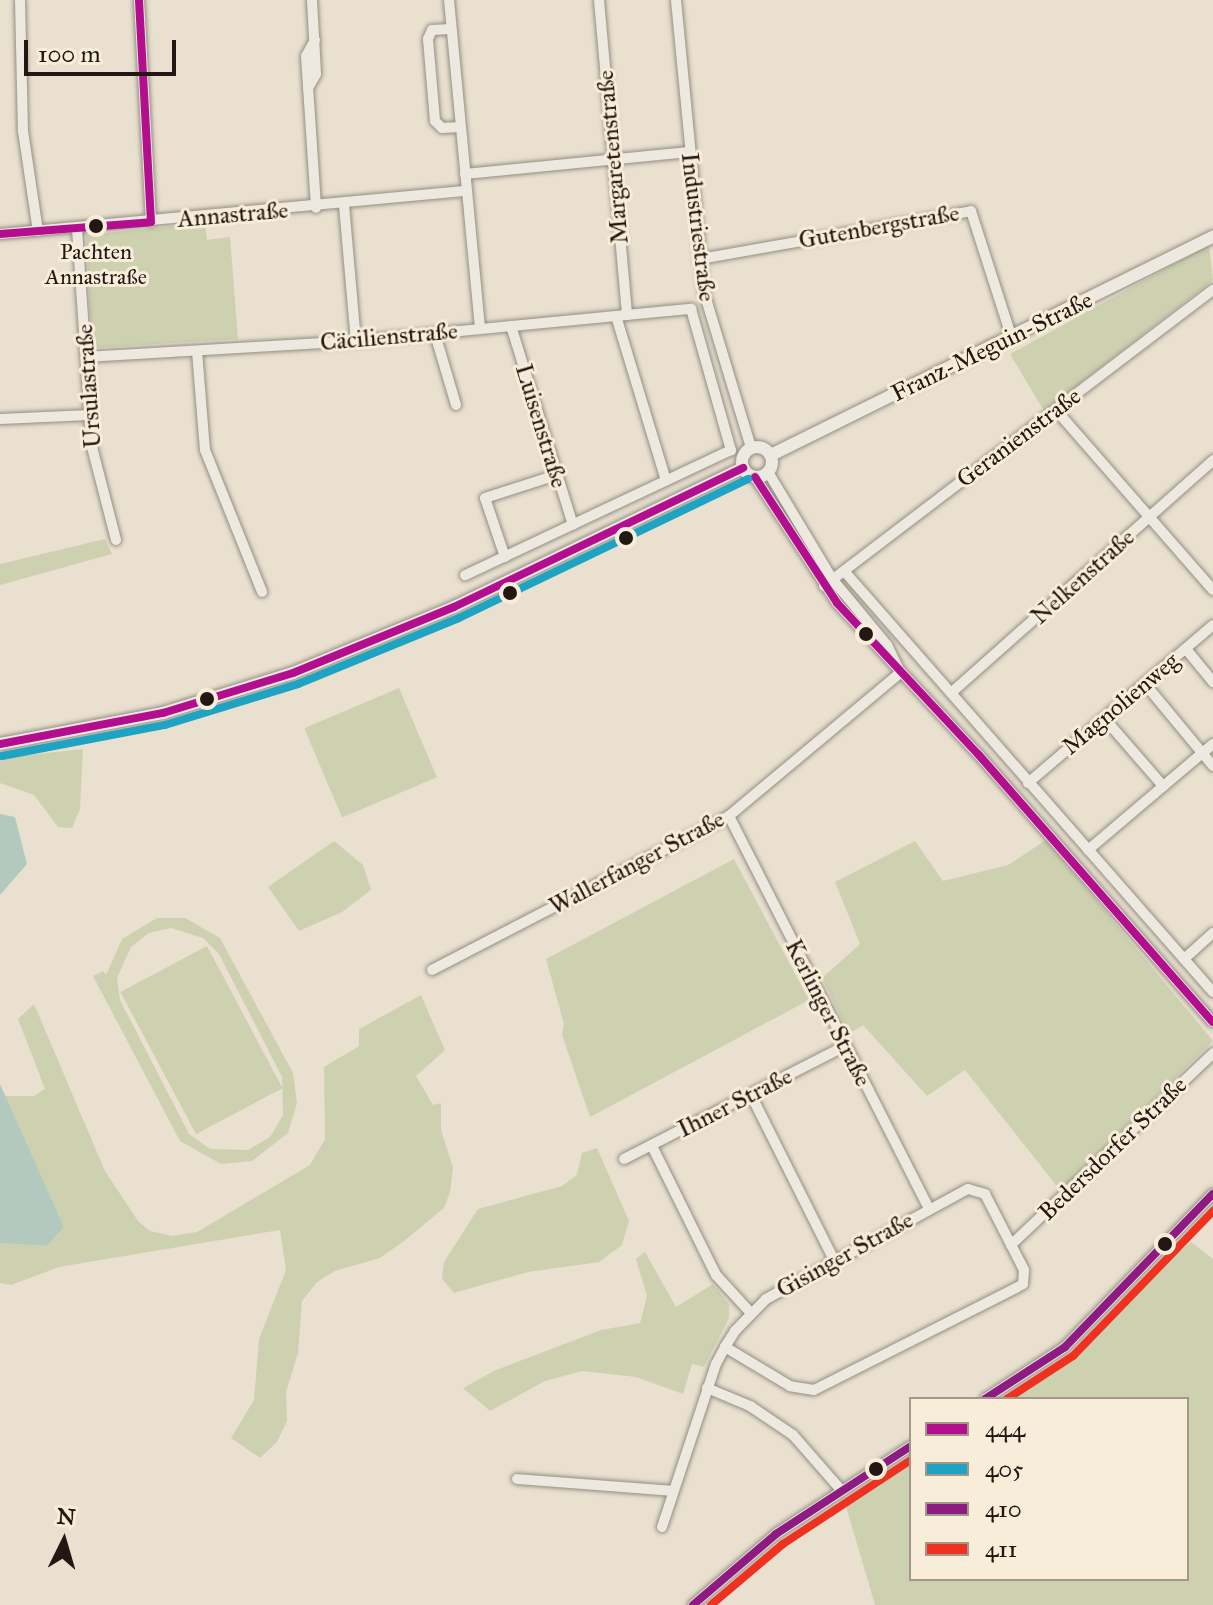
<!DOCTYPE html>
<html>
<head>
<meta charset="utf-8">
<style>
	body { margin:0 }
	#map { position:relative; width:1213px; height:1605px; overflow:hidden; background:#e9e0cf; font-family:"IM FELL Great Primer",serif }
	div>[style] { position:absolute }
	.green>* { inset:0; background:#ced1b0; transform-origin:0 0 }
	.water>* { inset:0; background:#b3c8be }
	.roads { filter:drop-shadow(0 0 2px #948e84) drop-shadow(0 0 2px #948e84) }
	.minor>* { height:10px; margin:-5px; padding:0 5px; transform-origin:5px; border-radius:5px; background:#ede8e0 }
	.tertiary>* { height:12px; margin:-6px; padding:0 6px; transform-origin:6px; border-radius:6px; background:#ede8e0 }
	.tertiary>.ring { margin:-6px; padding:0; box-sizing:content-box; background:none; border:12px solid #ede8e0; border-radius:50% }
	.bus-1>* { height:8px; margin:-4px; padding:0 4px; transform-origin:4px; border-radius:4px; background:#b30e8e }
	.bus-2>* { height:8px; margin:-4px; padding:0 4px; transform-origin:4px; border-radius:4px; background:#1fa3c2 }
	.bus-3>* { height:8px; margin:-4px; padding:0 4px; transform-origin:4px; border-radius:4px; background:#8e1b81 }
	.bus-4>* { height:8px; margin:-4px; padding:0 4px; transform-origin:4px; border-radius:4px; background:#ef3120 }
	.dots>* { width:22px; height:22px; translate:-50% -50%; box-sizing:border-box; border:4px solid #f8edd9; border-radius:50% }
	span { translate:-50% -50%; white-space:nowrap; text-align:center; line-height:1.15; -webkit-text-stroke:6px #f8edd9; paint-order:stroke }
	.bus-label { font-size:22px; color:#221712 }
	.street-label { font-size:24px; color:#221712 }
	.legend { position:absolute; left:909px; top:1397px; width:280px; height:184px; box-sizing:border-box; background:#f8edd9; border:2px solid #a29789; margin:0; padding:10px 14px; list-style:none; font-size:24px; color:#221712 }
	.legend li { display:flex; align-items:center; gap:16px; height:40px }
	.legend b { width:40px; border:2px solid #a29789 }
	.north { position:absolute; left:24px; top:1501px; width:80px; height:80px; -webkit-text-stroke:6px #f8edd9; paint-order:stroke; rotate:5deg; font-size:22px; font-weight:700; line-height:32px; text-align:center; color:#221712 }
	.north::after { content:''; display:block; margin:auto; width:28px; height:36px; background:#221712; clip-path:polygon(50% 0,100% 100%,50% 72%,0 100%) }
	.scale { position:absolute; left:24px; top:40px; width:152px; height:36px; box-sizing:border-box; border:4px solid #221712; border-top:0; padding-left:10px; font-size:24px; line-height:28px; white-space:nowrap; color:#221712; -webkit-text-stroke:6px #f8edd9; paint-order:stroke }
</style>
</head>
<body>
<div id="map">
	<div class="green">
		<i style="clip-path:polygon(205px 223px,207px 240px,230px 237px,238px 339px,92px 348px,86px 235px)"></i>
		<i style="clip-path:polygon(1209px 245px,1213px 280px,1044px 411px,1010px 354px)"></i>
		<i style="clip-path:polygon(105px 539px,112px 554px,0 585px,0 564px)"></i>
		<i style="left:399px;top:688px;width:97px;height:103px;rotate:67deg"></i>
		<i style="clip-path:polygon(83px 749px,80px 809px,72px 828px,58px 827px,34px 795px,0 783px,0 758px)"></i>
		<i style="clip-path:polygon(1046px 840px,1213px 1041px,1060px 1190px,965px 1070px,927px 1096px,863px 1025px,849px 1034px,822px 978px,860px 944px,835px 882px,915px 841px,943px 881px,1008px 865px)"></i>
		<i style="clip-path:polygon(334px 841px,363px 865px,371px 890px,342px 912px,299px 931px,268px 887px)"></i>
		<i style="clip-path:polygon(734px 859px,809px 1000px,590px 1117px,562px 1035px,564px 1024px,546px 959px)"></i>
		<i style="clip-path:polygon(evenodd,157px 918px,185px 918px,220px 938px,293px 1073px,297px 1103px,288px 1133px,252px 1161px,221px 1164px,180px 1141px,93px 976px,103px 971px,106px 975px,122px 939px,157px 918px,171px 928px,203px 938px,219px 954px,282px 1077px,283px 1115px,270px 1137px,248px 1150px,210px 1149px,189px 1134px,120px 1000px,117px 978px,131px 947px,149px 933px,171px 928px)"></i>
		<i style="left:207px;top:946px;width:161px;height:98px;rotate:62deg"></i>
		<i style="clip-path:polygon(421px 995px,445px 1050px,416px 1076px,433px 1105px,441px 1103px,441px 1130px,453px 1168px,450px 1192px,444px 1208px,404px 1241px,380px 1258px,335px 1271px,317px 1282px,302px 1301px,298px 1353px,286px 1392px,287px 1421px,277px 1442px,260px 1458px,231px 1438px,254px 1400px,259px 1339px,286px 1270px,280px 1230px,59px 1267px,11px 1285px,0 1283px,0 1243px,47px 1246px,64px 1227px,4px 1096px,34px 1096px,45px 1089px,18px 1019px,34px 1004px,105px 1171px,138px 1221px,150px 1231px,172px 1236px,197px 1232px,310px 1165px,325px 1139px,324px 1067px,359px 1046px,359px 1029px)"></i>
		<i style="clip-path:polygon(597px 1148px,629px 1221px,622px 1245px,599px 1262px,528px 1272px,454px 1293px,442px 1279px,444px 1262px,478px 1209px,562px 1186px,577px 1175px,582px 1153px)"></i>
		<i style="clip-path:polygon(1191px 1242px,1213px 1259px,1213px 1605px,875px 1605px,845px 1503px,911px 1462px,911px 1579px,1187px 1579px,1187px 1399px,1010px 1399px,1065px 1360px,1143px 1280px)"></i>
		<i style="clip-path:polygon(645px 1252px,676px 1307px,713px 1284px,729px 1304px,729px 1318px,704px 1367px,692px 1364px,683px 1394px,636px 1377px,582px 1371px,545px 1381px,490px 1411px,463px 1388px,496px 1370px,601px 1330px,640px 1323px,647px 1296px,636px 1259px)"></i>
	</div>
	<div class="water">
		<i style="clip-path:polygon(0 814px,15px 817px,27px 864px,0 895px)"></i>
		<i style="clip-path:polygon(0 1084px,64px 1227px,47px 1246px,0 1243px)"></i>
	</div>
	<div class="roads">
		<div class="minor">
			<i style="left:20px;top:0;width:131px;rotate:88.7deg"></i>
			<i style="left:23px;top:131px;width:101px;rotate:81.5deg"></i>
			<i style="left:139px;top:0;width:222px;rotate:86.9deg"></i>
			<i style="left:449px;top:0;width:330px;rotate:84.6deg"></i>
			<i style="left:599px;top:0;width:316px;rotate:84.9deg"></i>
			<i style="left:676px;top:0;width:293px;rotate:84.5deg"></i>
			<i style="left:704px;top:292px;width:163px;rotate:73.2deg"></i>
			<i style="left:451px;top:29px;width:19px;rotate:177deg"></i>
			<i style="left:432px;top:30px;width:10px;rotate:114deg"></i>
			<i style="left:428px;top:39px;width:82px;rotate:85.1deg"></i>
			<i style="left:435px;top:121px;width:10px;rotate:45deg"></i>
			<i style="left:442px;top:128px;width:18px;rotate:-3deg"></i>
			<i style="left:315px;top:40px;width:18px;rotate:119deg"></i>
			<i style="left:306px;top:56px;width:152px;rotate:86.2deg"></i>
			<i style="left:308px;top:88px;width:16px;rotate:-60deg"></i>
			<i style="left:316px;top:74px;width:74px;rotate:-93.1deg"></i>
			<i style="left:465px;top:174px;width:225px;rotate:-5.6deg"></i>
			<i style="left:344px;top:205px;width:137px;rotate:85deg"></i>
			<i style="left:77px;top:229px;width:219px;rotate:86.1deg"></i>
			<i style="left:92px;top:447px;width:96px;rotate:75.5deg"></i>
			<i style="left:0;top:234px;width:469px;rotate:-5.3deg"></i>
			<i style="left:700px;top:259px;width:275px;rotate:-10deg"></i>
			<i style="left:971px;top:211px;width:134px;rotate:72.2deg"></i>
			<i style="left:616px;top:316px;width:172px;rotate:73.1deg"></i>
			<i style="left:511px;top:326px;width:208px;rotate:72.7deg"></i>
			<i style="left:435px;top:334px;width:74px;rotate:73.5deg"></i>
			<i style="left:197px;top:351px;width:99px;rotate:85.4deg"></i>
			<i style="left:205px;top:450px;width:153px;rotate:68.1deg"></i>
			<i style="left:86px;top:357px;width:270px;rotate:-3.4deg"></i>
			<i style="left:356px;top:341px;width:337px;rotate:-5.5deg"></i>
			<i style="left:691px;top:309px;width:147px;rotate:74.2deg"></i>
			<i style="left:731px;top:450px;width:294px;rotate:154.8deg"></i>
			<i style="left:1056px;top:410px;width:239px;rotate:48.9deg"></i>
			<i style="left:0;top:419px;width:90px;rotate:-2.5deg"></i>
			<i style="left:768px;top:472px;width:126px;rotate:59deg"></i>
			<i style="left:833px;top:580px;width:85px;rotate:50.3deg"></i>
			<i style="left:887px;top:645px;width:25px;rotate:64deg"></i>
			<i style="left:755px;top:477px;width:150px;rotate:56.9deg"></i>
			<i style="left:837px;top:603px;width:207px;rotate:47deg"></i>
			<i style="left:978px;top:754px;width:356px;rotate:48.8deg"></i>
			<i style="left:505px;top:557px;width:62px;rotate:-108.7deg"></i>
			<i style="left:485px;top:498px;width:75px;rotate:-17.9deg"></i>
			<i style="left:845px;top:572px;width:558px;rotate:48.78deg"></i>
			<i style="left:824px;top:586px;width:489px;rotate:-37.3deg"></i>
			<i style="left:1186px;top:649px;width:43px;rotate:50.7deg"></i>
			<i style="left:1146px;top:685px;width:105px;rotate:50.4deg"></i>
			<i style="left:951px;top:693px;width:351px;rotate:-41.6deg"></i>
			<i style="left:1105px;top:719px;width:89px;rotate:49.1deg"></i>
			<i style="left:1028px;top:783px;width:243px;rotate:-40.5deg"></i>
			<i style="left:729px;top:816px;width:441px;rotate:63deg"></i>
			<i style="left:1088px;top:850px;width:164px;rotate:-40.3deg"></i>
			<i style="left:1184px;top:959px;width:39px;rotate:-42deg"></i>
			<i style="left:432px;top:970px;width:335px;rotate:-27.4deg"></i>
			<i style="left:729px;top:816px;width:224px;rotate:-39.9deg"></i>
			<i style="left:751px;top:1095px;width:185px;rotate:63.3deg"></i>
			<i style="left:652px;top:1146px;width:144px;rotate:63.6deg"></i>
			<i style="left:716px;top:1275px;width:50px;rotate:47.4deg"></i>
			<i style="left:624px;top:1159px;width:248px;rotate:-27.1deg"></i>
			<i style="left:1011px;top:1245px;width:279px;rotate:-43.5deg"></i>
			<i style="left:707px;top:1388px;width:47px;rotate:22.7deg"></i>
			<i style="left:750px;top:1406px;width:52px;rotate:34deg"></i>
			<i style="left:793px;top:1435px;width:74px;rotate:48.8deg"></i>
			<i style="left:985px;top:1399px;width:95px;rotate:-33deg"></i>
			<i style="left:1065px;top:1347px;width:213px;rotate:-46deg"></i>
			<i style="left:517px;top:1479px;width:156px;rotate:4.4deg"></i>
			<i style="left:662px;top:1527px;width:172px;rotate:-71.7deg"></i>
			<i style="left:716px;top:1364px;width:19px;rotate:-62deg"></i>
			<i style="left:725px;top:1347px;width:19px;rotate:-58deg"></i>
			<i style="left:735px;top:1331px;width:45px;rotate:-45.9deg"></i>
			<i style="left:766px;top:1299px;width:230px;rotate:-28.6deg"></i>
			<i style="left:968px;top:1189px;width:18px;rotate:16deg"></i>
			<i style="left:985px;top:1194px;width:85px;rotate:62.8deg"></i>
			<i style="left:1024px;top:1270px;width:14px;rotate:94deg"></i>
			<i style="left:1023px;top:1284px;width:8px;rotate:150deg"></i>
			<i style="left:1016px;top:1288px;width:226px;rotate:153.2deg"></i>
			<i style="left:814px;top:1390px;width:24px;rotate:-171deg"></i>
			<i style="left:790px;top:1386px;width:76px;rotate:-149deg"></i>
			<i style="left:693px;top:1605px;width:109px;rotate:-40.5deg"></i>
			<i style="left:776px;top:1534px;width:161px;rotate:-33.1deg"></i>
		</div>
		<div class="tertiary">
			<i class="ring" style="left:742px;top:447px;width:18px;height:18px"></i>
			<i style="left:771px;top:455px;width:493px;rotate:-26.3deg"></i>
			<i style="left:0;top:744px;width:166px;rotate:-10.8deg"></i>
			<i style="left:163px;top:713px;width:136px;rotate:-17.1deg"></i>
			<i style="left:293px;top:673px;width:174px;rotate:-22.3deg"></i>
			<i style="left:454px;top:607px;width:321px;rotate:-25.7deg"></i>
		</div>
	</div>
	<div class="bus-1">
		<i style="left:0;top:234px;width:151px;rotate:-4.5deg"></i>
		<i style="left:151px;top:222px;width:222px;rotate:-93.1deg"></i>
		<i style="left:755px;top:477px;width:150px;rotate:56.9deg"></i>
		<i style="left:837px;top:603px;width:207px;rotate:47deg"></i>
		<i style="left:978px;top:754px;width:356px;rotate:48.8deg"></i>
		<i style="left:0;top:744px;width:166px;rotate:-10.8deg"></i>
		<i style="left:163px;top:713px;width:136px;rotate:-17.1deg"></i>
		<i style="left:293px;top:673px;width:174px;rotate:-22.3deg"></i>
		<i style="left:454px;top:607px;width:321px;rotate:-25.7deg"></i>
	</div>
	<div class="bus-2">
		<i style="left:2px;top:756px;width:166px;rotate:-10.8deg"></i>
		<i style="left:165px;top:725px;width:139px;rotate:-17.1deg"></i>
		<i style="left:298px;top:684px;width:174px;rotate:-22.3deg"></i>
		<i style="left:459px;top:618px;width:321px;rotate:-25.7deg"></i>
	</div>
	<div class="bus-3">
		<i style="left:985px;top:1399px;width:95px;rotate:-33deg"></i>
		<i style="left:1065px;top:1347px;width:213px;rotate:-46deg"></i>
		<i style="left:693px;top:1605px;width:109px;rotate:-40.5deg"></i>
		<i style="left:776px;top:1534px;width:161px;rotate:-33.1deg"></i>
	</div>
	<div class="bus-4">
		<i style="left:1007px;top:1399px;width:79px;rotate:-33.1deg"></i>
		<i style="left:1073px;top:1356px;width:202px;rotate:-46deg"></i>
		<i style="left:711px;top:1605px;width:94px;rotate:-40.3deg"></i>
		<i style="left:783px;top:1544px;width:153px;rotate:-33.3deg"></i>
	</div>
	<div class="dots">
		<i style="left:96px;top:226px;background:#221712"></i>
		<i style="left:626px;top:538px;background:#221712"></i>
		<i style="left:510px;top:593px;background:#221712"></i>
		<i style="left:866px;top:634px;background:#221712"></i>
		<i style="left:207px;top:699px;background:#221712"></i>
		<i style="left:1165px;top:1244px;background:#221712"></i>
		<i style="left:876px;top:1469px;background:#221712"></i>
	</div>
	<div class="bus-label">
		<span style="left:96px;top:264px">Pachten<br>Annastraße</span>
	</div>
	<div class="street-label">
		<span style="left:613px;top:157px;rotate:-95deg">Margaretenstraße</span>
		<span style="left:233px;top:215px;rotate:-5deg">Annastraße</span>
		<span style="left:698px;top:227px;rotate:83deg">Industriestraße</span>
		<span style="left:879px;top:227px;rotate:-10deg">Gutenbergstraße</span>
		<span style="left:389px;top:337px;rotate:-5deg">Cäcilienstraße</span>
		<span style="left:992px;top:347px;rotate:-26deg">Franz-Meguin-Straße</span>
		<span style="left:89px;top:386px;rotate:-94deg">Ursulastraße</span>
		<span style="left:541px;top:426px;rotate:73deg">Luisenstraße</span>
		<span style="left:1019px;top:438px;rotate:-37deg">Geranienstraße</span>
		<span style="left:1083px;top:577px;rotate:-42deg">Nelkenstraße</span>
		<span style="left:1121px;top:704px;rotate:-40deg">Magnolienweg</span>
		<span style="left:637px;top:863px;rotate:-28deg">Wallerfanger Straße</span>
		<span style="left:828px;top:1013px;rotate:63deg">Kerlinger Straße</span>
		<span style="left:735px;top:1103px;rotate:-27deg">Ihner Straße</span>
		<span style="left:1113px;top:1149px;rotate:-44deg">Bedersdorfer Straße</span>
		<span style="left:845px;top:1255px;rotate:-29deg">Gisinger Straße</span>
	</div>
	<ul class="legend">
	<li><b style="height:10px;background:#b30e8e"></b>444</li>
	<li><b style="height:10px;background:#1fa3c2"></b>405</li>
	<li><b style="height:10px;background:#8e1b81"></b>410</li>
	<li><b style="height:10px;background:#ef3120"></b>411</li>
	</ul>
	<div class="north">N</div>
	<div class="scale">100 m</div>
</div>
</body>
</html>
